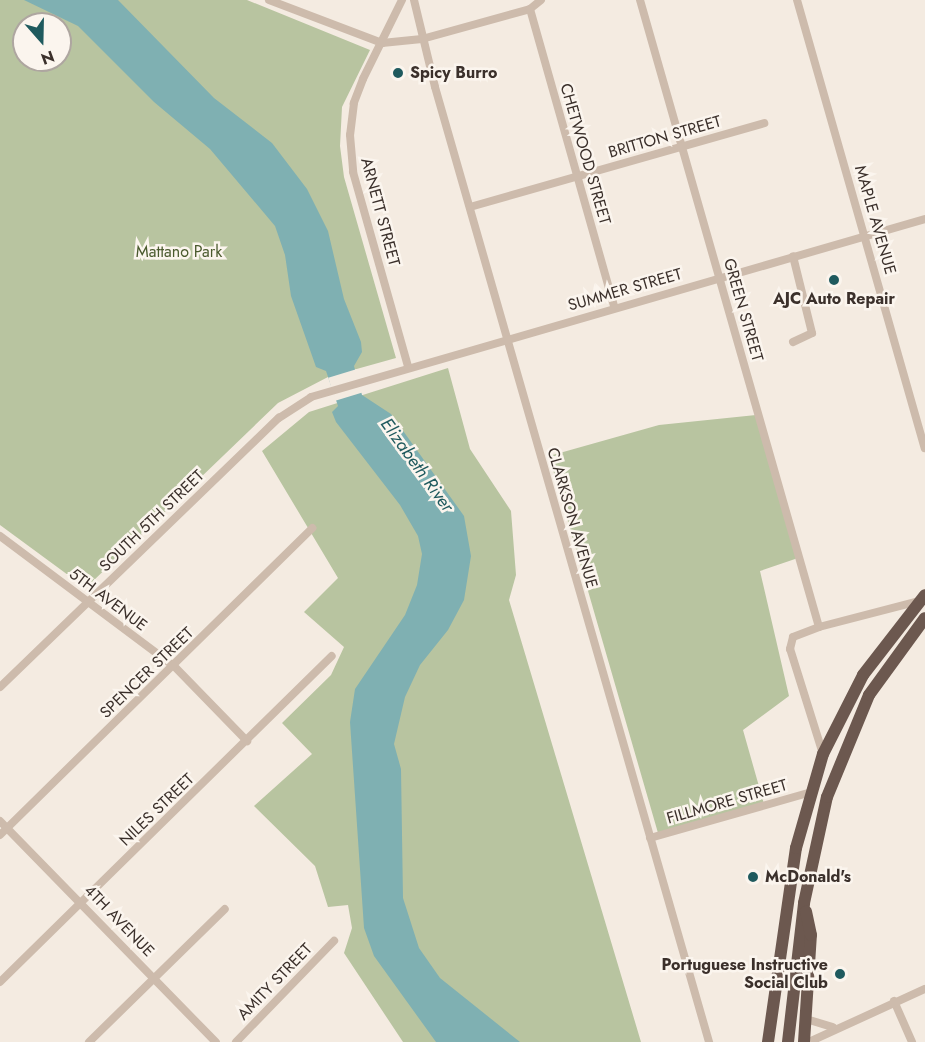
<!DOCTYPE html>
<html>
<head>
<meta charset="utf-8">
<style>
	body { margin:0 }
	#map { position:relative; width:925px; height:1042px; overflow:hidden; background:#f4ebe1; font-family:Jost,sans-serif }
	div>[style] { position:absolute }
	.green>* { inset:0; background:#b8c4a0 }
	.water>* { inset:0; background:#7fb0b2 }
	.pier>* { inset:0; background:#f4ebe1; transform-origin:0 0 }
	.minor>* { height:8px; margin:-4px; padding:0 4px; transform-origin:4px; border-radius:4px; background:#cdbbac }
	.trunk>* { height:12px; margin:-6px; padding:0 6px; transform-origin:6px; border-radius:6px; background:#6c584f }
	.dots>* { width:16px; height:16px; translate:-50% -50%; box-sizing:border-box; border:3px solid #fbf5ee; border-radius:50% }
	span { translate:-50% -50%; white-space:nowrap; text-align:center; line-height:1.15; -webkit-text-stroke:5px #fbf5ee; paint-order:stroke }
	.poi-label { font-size:16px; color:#3b302b; font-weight:700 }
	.left { translate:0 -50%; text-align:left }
	.right { translate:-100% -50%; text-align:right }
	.street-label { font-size:16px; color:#3b302b }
	.park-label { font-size:16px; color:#4a5a2e }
	.water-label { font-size:18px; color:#1f5a5e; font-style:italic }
	.north { position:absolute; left:12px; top:12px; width:60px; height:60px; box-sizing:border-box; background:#fbf5ee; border:2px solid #aea6a0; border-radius:50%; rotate:160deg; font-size:16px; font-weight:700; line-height:24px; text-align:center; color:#3b302b }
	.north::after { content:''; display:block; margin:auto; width:21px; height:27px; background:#1f5a5e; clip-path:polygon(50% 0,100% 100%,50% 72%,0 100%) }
</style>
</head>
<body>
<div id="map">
	<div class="green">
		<i style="clip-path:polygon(evenodd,0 0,247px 0,370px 50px,342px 107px,340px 146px,344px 177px,396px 358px,328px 377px,278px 403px,92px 582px,83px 586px,0 525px,0 0,24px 24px,60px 24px,60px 60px,24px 60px,24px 24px)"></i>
		<i style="clip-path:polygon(448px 368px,470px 449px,511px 511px,516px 575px,509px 600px,641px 1042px,403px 1042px,344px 953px,352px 928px,348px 905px,328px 907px,315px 866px,254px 806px,312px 754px,282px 723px,331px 675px,344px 647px,304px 612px,338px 578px,262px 451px,309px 412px)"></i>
		<i style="clip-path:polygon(756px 415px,798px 558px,760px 571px,789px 696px,743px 730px,764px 804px,658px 833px,549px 456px,659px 425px)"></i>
	</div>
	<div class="water">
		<i style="clip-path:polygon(24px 0,118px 0,214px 98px,272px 143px,307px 189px,328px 231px,344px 299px,361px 342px,362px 352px,354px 366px,362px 395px,391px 414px,464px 516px,471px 556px,464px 600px,448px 630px,420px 665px,405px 697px,394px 744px,401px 769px,403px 898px,419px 948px,440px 978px,520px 1042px,436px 1042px,374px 956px,364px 928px,350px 722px,355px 689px,405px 615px,417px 585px,422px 554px,418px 536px,400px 505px,336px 422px,332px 412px,338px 406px,326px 371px,316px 367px,291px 296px,285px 255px,275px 226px,210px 149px,154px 102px,78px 26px)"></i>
	</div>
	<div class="pier">
		<i style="left:357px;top:369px;width:24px;height:30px;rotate:73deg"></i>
	</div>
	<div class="minor">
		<i style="left:269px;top:0;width:121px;rotate:20.8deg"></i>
		<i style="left:382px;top:43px;width:40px;rotate:-5.7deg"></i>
		<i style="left:422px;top:39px;width:112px;rotate:-15.5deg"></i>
		<i style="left:530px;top:9px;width:14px;rotate:-39deg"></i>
		<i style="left:402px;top:0;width:88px;rotate:116.3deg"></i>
		<i style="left:363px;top:79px;width:26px;rotate:111deg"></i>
		<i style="left:354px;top:103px;width:32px;rotate:97deg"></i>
		<i style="left:350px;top:135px;width:37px;rotate:85deg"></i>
		<i style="left:353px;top:172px;width:202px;rotate:74.2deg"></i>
		<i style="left:414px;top:0;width:89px;rotate:76.4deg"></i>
		<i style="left:435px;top:87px;width:994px;rotate:73.99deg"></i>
		<i style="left:640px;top:0;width:652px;rotate:74.07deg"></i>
		<i style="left:797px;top:0;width:466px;rotate:74.1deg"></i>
		<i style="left:530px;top:9px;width:309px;rotate:74.2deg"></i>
		<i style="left:470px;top:207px;width:306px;rotate:-15.9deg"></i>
		<i style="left:793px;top:342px;width:21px;rotate:-25deg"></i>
		<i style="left:812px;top:333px;width:79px;rotate:-103.9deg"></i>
		<i style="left:0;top:536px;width:217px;rotate:36.8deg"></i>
		<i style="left:174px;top:666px;width:105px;rotate:45.8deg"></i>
		<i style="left:0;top:687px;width:388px;rotate:-44deg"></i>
		<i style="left:279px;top:418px;width:38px;rotate:-33deg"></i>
		<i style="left:311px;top:397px;width:639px;rotate:-16.17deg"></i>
		<i style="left:823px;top:754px;width:110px;rotate:-107.4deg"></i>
		<i style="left:790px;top:649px;width:12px;rotate:-76deg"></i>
		<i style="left:793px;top:637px;width:28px;rotate:-21deg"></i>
		<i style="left:819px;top:627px;width:103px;rotate:-14.6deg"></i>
		<i style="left:0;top:821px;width:309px;rotate:45.7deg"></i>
		<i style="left:0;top:835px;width:438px;rotate:-44.5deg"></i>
		<i style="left:650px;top:838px;width:167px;rotate:-15.9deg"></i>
		<i style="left:0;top:982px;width:465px;rotate:-44.5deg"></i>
		<i style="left:894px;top:1001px;width:45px;rotate:66.3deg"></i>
		<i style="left:806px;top:1019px;width:28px;rotate:17deg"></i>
		<i style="left:89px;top:1042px;width:190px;rotate:-44.4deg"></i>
		<i style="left:236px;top:1042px;width:141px;rotate:-45.9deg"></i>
		<i style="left:809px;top:1042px;width:128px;rotate:-24.6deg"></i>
	</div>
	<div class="trunk">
		<i style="left:768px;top:1042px;width:196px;rotate:-81.8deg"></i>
		<i style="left:796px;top:848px;width:98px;rotate:-74deg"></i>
		<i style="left:823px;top:754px;width:89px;rotate:-63.1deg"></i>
		<i style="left:863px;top:675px;width:101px;rotate:-52.2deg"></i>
		<i style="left:788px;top:1042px;width:140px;rotate:-83.4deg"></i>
		<i style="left:804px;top:903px;width:108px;rotate:-77.8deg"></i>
		<i style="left:827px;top:797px;width:110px;rotate:-67.6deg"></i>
		<i style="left:869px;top:695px;width:95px;rotate:-54deg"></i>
		<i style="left:804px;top:1042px;width:107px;rotate:-86.3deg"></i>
		<i style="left:811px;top:935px;width:24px;rotate:-102deg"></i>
	</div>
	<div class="dots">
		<i style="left:398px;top:73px;background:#1f5a5e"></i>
		<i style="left:834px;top:280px;background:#1f5a5e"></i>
		<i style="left:753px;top:877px;background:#1f5a5e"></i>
		<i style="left:840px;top:974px;background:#1f5a5e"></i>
	</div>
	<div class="poi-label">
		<span class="left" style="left:410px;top:73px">Spicy Burro</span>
		<span style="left:834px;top:299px">AJC Auto Repair</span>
		<span class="left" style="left:765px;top:877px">McDonald's</span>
		<span class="right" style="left:828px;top:974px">Portuguese Instructive<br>Social Club</span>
	</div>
	<div class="street-label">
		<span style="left:665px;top:137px;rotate:-16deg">BRITTON STREET</span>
		<span style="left:585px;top:154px;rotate:74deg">CHETWOOD STREET</span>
		<span style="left:380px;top:212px;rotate:75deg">ARNETT STREET</span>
		<span style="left:875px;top:220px;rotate:74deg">MAPLE AVENUE</span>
		<span style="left:625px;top:290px;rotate:-16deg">SUMMER STREET</span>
		<span style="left:743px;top:310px;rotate:74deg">GREEN STREET</span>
		<span style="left:572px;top:518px;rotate:74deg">CLARKSON AVENUE</span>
		<span style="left:152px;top:521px;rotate:-44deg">SOUTH 5TH STREET</span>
		<span style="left:108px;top:600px;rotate:37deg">5TH AVENUE</span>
		<span style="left:147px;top:673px;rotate:-44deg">SPENCER STREET</span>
		<span style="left:727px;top:802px;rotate:-16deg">FILLMORE STREET</span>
		<span style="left:157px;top:810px;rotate:-44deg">NILES STREET</span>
		<span style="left:119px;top:921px;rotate:46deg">4TH AVENUE</span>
		<span style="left:275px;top:982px;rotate:-46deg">AMITY STREET</span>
	</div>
	<div class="park-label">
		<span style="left:179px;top:252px">Mattano Park</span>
	</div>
	<div class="water-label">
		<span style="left:417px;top:465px;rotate:54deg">Elizabeth River</span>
	</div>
	<div class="north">N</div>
</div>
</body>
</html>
